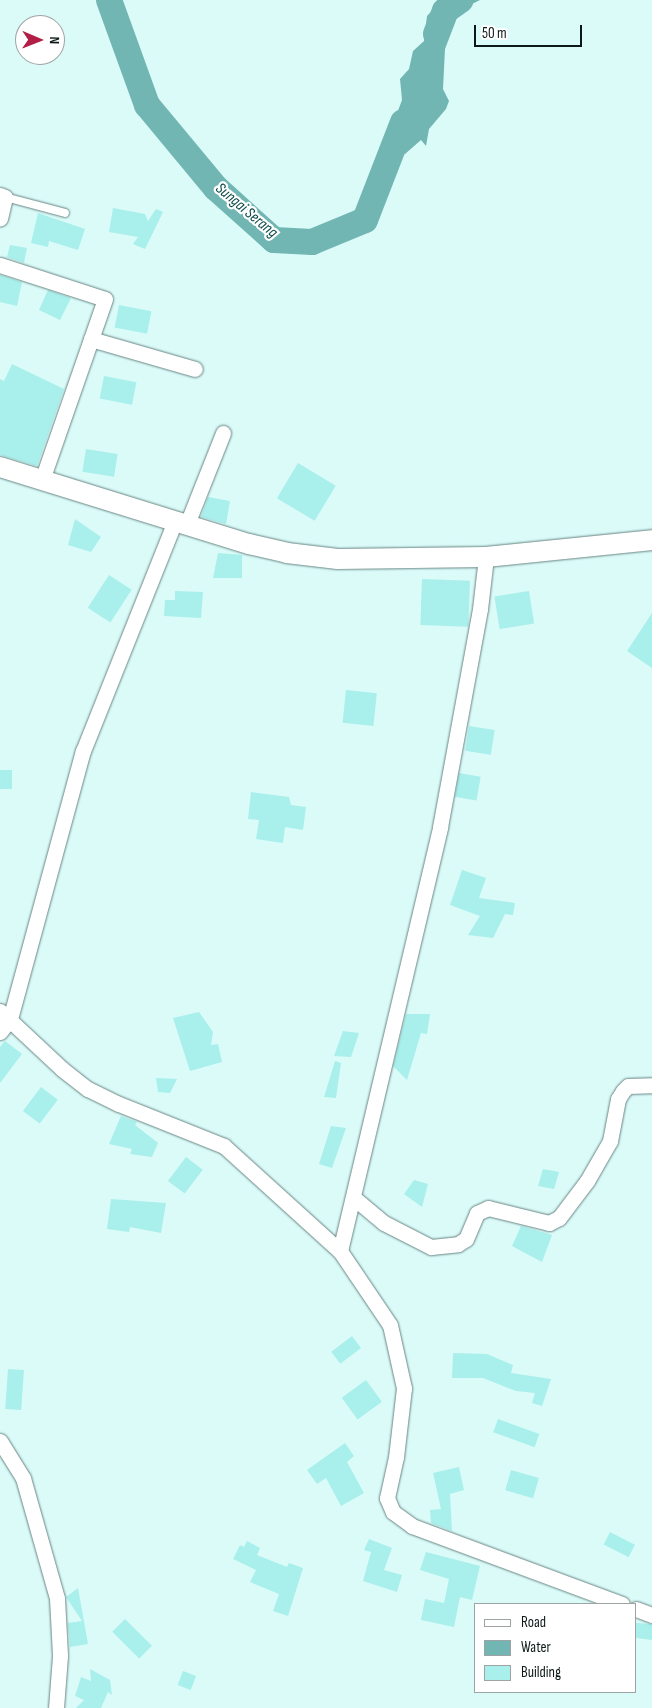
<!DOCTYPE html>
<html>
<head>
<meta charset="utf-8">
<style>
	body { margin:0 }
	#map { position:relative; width:652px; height:1708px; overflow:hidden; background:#dbfbf9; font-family:"Sofia Sans Condensed",sans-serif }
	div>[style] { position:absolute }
	.water>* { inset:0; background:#72b6b3 }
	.river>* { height:26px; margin:-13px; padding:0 13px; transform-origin:13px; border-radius:13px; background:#72b6b3 }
	.building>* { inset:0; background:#a9efeb; transform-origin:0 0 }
	.roads { filter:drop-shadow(0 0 1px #688583) drop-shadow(0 0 1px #688583) }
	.lane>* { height:8px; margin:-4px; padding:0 4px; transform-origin:4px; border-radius:4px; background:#fff }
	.street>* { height:15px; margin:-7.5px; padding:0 7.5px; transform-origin:7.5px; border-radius:7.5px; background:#fff }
	.secondary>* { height:20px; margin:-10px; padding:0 10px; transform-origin:10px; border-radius:10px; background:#fff }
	span { translate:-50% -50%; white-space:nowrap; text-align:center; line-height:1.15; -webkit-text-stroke:4.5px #fff; paint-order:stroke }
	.water-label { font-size:16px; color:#0b4a48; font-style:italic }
	.legend { position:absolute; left:474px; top:1603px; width:162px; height:90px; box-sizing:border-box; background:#fff; border:1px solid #9ea3a3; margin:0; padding:6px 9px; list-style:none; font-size:15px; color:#0d1918 }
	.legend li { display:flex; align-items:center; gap:10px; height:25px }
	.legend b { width:25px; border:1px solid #9ea3a3 }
	.north { position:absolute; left:15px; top:15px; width:50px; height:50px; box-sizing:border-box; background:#fff; border:1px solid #9ea3a3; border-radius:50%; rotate:91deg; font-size:14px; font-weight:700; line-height:20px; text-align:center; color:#0d1918 }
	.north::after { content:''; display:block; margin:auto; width:18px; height:22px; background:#b11f47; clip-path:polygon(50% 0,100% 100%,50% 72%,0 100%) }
	.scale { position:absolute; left:474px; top:25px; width:108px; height:22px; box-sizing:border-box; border:2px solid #0d1918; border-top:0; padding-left:6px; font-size:15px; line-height:18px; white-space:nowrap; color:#0d1918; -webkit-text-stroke:4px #fff; paint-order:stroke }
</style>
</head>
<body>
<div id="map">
	<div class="water">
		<i style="clip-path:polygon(442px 0,458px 7px,463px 0,480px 0,460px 10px,445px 49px,443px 89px,449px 101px,446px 109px,429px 129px,426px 146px,421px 140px,405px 154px,397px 152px,381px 158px,391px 146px,379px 149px,390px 132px,402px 100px,400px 79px,409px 69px,413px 51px,424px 41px,427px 16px)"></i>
	</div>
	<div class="river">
		<i style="left:109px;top:0;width:112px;rotate:70.1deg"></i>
		<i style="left:147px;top:105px;width:108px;rotate:50.3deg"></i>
		<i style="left:216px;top:188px;width:78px;rotate:41.9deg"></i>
		<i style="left:274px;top:240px;width:38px;rotate:3deg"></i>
		<i style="left:312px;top:242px;width:57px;rotate:-22.5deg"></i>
		<i style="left:365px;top:220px;width:105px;rotate:-68.8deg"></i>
		<i style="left:436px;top:34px;width:25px;rotate:-69deg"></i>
		<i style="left:445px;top:11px;width:19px;rotate:-35deg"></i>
	</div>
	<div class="building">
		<i style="clip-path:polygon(113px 208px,145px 214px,148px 221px,156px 209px,163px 212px,145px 249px,133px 244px,138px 237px,109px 232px)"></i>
		<i style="clip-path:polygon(38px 213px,85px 229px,78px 250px,49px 241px,48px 247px,31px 243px)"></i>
		<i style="clip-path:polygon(10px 245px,27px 248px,24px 263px,7px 257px)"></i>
		<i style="clip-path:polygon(0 275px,22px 282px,17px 306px,0 302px)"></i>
		<i style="clip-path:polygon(48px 290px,71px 298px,60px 320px,39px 310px)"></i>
		<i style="left:119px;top:305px;width:33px;height:23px;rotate:11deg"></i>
		<i style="clip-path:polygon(12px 364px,64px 389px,37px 466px,0 455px,0 379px,4px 381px)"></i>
		<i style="left:104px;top:376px;width:33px;height:23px;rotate:11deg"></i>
		<i style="left:86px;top:449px;width:32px;height:23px;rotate:9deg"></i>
		<i style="left:298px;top:463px;width:44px;height:41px;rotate:31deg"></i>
		<i style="clip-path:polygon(208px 497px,230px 501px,226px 524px,201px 517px)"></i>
		<i style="clip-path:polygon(75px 519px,101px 537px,91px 552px,68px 545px)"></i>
		<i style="clip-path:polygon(218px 553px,242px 555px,242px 578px,213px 578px)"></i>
		<i style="left:109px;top:575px;width:27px;height:39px;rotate:33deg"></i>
		<i style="left:422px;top:579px;width:48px;height:46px;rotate:2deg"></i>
		<i style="clip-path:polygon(175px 591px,203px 592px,201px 618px,164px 616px,165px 600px,175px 600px)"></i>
		<i style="left:529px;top:591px;width:33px;height:35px;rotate:81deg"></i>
		<i style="clip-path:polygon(652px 613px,652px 668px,627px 651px)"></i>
		<i style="left:346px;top:690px;width:31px;height:33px;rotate:6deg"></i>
		<i style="left:469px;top:726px;width:26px;height:25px;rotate:9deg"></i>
		<i style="left:0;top:770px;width:12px;height:19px"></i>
		<i style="left:459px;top:773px;width:22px;height:24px;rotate:10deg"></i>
		<i style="clip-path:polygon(251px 792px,289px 797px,291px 805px,306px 807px,303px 830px,285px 827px,283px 843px,256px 839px,259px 820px,248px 819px)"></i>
		<i style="clip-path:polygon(462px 870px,486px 878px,479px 898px,515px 903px,513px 915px,505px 914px,493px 938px,468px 935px,480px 916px,450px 905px)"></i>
		<i style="clip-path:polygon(199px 1012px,213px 1032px,211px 1045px,218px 1044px,222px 1062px,190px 1071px,173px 1018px)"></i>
		<i style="clip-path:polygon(406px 1014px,430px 1014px,427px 1034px,421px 1033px,407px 1080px,393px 1066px)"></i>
		<i style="clip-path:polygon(343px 1031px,359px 1033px,351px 1057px,334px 1056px)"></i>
		<i style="clip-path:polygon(5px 1041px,22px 1054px,0 1083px,0 1047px)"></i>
		<i style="clip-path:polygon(335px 1061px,341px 1063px,336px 1098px,324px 1097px)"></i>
		<i style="clip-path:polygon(156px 1078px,177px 1079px,170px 1093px,158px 1092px)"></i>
		<i style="left:41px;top:1087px;width:21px;height:30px;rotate:37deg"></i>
		<i style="clip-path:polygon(121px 1116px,137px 1122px,135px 1125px,158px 1143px,152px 1157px,130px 1154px,132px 1149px,109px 1144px)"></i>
		<i style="clip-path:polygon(331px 1126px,346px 1128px,332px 1168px,319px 1164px)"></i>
		<i style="left:186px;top:1157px;width:21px;height:30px;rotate:37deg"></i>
		<i style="clip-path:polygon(543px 1169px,559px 1172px,554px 1189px,538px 1186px)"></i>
		<i style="clip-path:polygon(414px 1180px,428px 1184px,422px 1207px,404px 1194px)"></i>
		<i style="clip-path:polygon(111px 1199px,166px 1203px,161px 1233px,130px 1227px,129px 1232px,107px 1229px)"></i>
		<i style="clip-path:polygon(521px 1226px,552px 1235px,542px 1262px,512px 1246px)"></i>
		<i style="left:352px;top:1336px;width:15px;height:26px;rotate:53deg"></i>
		<i style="clip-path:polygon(453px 1353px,487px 1354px,513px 1365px,511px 1373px,551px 1379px,542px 1406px,532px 1403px,535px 1393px,516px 1391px,483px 1378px,452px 1378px)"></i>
		<i style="left:8px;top:1369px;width:16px;height:40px;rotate:4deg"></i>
		<i style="left:366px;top:1380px;width:27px;height:30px;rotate:54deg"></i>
		<i style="left:498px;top:1419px;width:44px;height:14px;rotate:20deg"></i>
		<i style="clip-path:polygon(345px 1443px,354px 1456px,347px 1462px,364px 1493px,341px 1506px,326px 1478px,317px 1484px,307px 1470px)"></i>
		<i style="clip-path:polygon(459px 1467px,464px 1490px,450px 1494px,452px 1531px,431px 1523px,430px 1510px,441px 1509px,433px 1473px)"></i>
		<i style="left:511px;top:1470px;width:29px;height:21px;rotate:16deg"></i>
		<i style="left:610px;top:1532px;width:28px;height:14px;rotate:27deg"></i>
		<i style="clip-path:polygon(369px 1539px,392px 1548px,384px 1570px,402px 1575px,397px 1592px,363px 1581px,371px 1552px,364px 1550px)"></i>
		<i style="clip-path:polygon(247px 1541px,260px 1548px,257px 1555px,287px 1567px,289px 1563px,303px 1568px,288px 1616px,273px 1611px,279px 1594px,250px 1582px,256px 1570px,233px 1559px,240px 1545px,244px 1547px)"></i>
		<i style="clip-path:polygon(426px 1552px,480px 1566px,472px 1600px,460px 1597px,454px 1627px,421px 1620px,425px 1599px,444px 1603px,449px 1579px,420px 1570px)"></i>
		<i style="clip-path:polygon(78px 1588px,88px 1644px,70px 1647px,68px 1623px,82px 1621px,66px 1597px)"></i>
		<i style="left:125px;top:1619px;width:38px;height:18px;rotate:45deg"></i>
		<i style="clip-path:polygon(636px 1623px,652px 1624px,652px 1640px,636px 1638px)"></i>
		<i style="clip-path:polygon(90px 1669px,110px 1680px,112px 1695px,108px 1692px,101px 1708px,76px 1708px,84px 1700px,75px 1696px,81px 1677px,91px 1681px)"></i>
		<i style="left:183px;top:1671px;width:14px;height:15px;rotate:21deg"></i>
	</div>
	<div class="roads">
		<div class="lane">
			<i style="left:5px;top:197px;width:62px;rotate:14.9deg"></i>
		</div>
		<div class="street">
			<i style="left:0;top:195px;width:5px;rotate:22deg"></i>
			<i style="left:5px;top:197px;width:22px;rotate:103deg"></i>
			<i style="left:0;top:265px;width:110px;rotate:17.9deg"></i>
			<i style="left:105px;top:299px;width:192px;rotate:109.2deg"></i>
			<i style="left:91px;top:339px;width:108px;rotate:16.1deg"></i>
			<i style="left:187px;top:524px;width:98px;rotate:-68.4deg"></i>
			<i style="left:0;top:1011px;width:85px;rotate:43.1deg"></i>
			<i style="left:62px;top:1069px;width:33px;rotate:38deg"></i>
			<i style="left:88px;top:1089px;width:34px;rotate:26deg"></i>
			<i style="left:119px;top:1104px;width:113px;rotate:21.8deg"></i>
			<i style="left:224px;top:1146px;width:156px;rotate:42.2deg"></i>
			<i style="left:340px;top:1251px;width:436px;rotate:-76.7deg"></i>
			<i style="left:440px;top:827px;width:222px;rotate:-79.6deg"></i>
			<i style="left:480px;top:609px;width:52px;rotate:-83.4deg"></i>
			<i style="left:0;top:1032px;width:16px;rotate:-52deg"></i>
			<i style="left:10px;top:1019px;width:278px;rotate:-74.8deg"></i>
			<i style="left:83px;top:751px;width:248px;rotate:-68.2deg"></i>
			<i style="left:354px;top:1198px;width:39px;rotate:40deg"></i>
			<i style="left:384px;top:1223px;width:53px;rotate:27.1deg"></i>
			<i style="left:431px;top:1247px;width:27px;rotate:-6deg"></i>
			<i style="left:458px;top:1244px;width:9px;rotate:-32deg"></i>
			<i style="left:466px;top:1239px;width:28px;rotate:-67deg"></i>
			<i style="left:477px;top:1213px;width:12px;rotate:-24deg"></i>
			<i style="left:488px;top:1208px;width:63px;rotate:13.8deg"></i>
			<i style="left:549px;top:1223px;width:11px;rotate:-27deg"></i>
			<i style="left:559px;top:1218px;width:46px;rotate:-52.9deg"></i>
			<i style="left:587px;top:1181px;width:46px;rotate:-60.1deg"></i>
			<i style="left:610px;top:1141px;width:43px;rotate:-79.2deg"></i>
			<i style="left:618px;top:1099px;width:9px;rotate:-58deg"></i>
			<i style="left:623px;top:1091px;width:7px;rotate:-45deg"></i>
			<i style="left:628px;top:1086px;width:24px;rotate:-2deg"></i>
			<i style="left:340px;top:1251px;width:89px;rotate:56deg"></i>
			<i style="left:390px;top:1325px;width:65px;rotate:77.5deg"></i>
			<i style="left:404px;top:1388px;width:69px;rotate:96.6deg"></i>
			<i style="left:396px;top:1457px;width:42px;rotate:102.4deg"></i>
			<i style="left:387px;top:1498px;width:15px;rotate:67deg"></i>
			<i style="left:393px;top:1512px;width:24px;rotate:36deg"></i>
			<i style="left:412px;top:1526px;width:224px;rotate:20.4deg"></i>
			<i style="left:0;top:1441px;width:44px;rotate:58.1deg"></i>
			<i style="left:23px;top:1478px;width:125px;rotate:74.2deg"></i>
			<i style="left:57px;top:1598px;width:58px;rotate:87deg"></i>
			<i style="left:60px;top:1656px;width:52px;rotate:94.4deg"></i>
			<i style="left:636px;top:1609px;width:17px;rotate:21deg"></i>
		</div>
		<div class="secondary">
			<i style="left:0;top:467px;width:261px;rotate:17.2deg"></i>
			<i style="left:249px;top:544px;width:39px;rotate:13deg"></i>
			<i style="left:287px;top:553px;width:51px;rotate:6.7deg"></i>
			<i style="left:338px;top:559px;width:148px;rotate:-0.8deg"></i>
			<i style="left:486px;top:557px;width:167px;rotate:-5.8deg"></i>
		</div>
	</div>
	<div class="water-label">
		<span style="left:246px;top:211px;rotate:40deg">Sungai Serang</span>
	</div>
	<ul class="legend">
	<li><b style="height:6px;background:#fff"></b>Road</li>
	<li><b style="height:14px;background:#72b6b3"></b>Water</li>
	<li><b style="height:14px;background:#a9efeb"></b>Building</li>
	</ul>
	<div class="north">N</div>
	<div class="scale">50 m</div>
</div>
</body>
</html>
